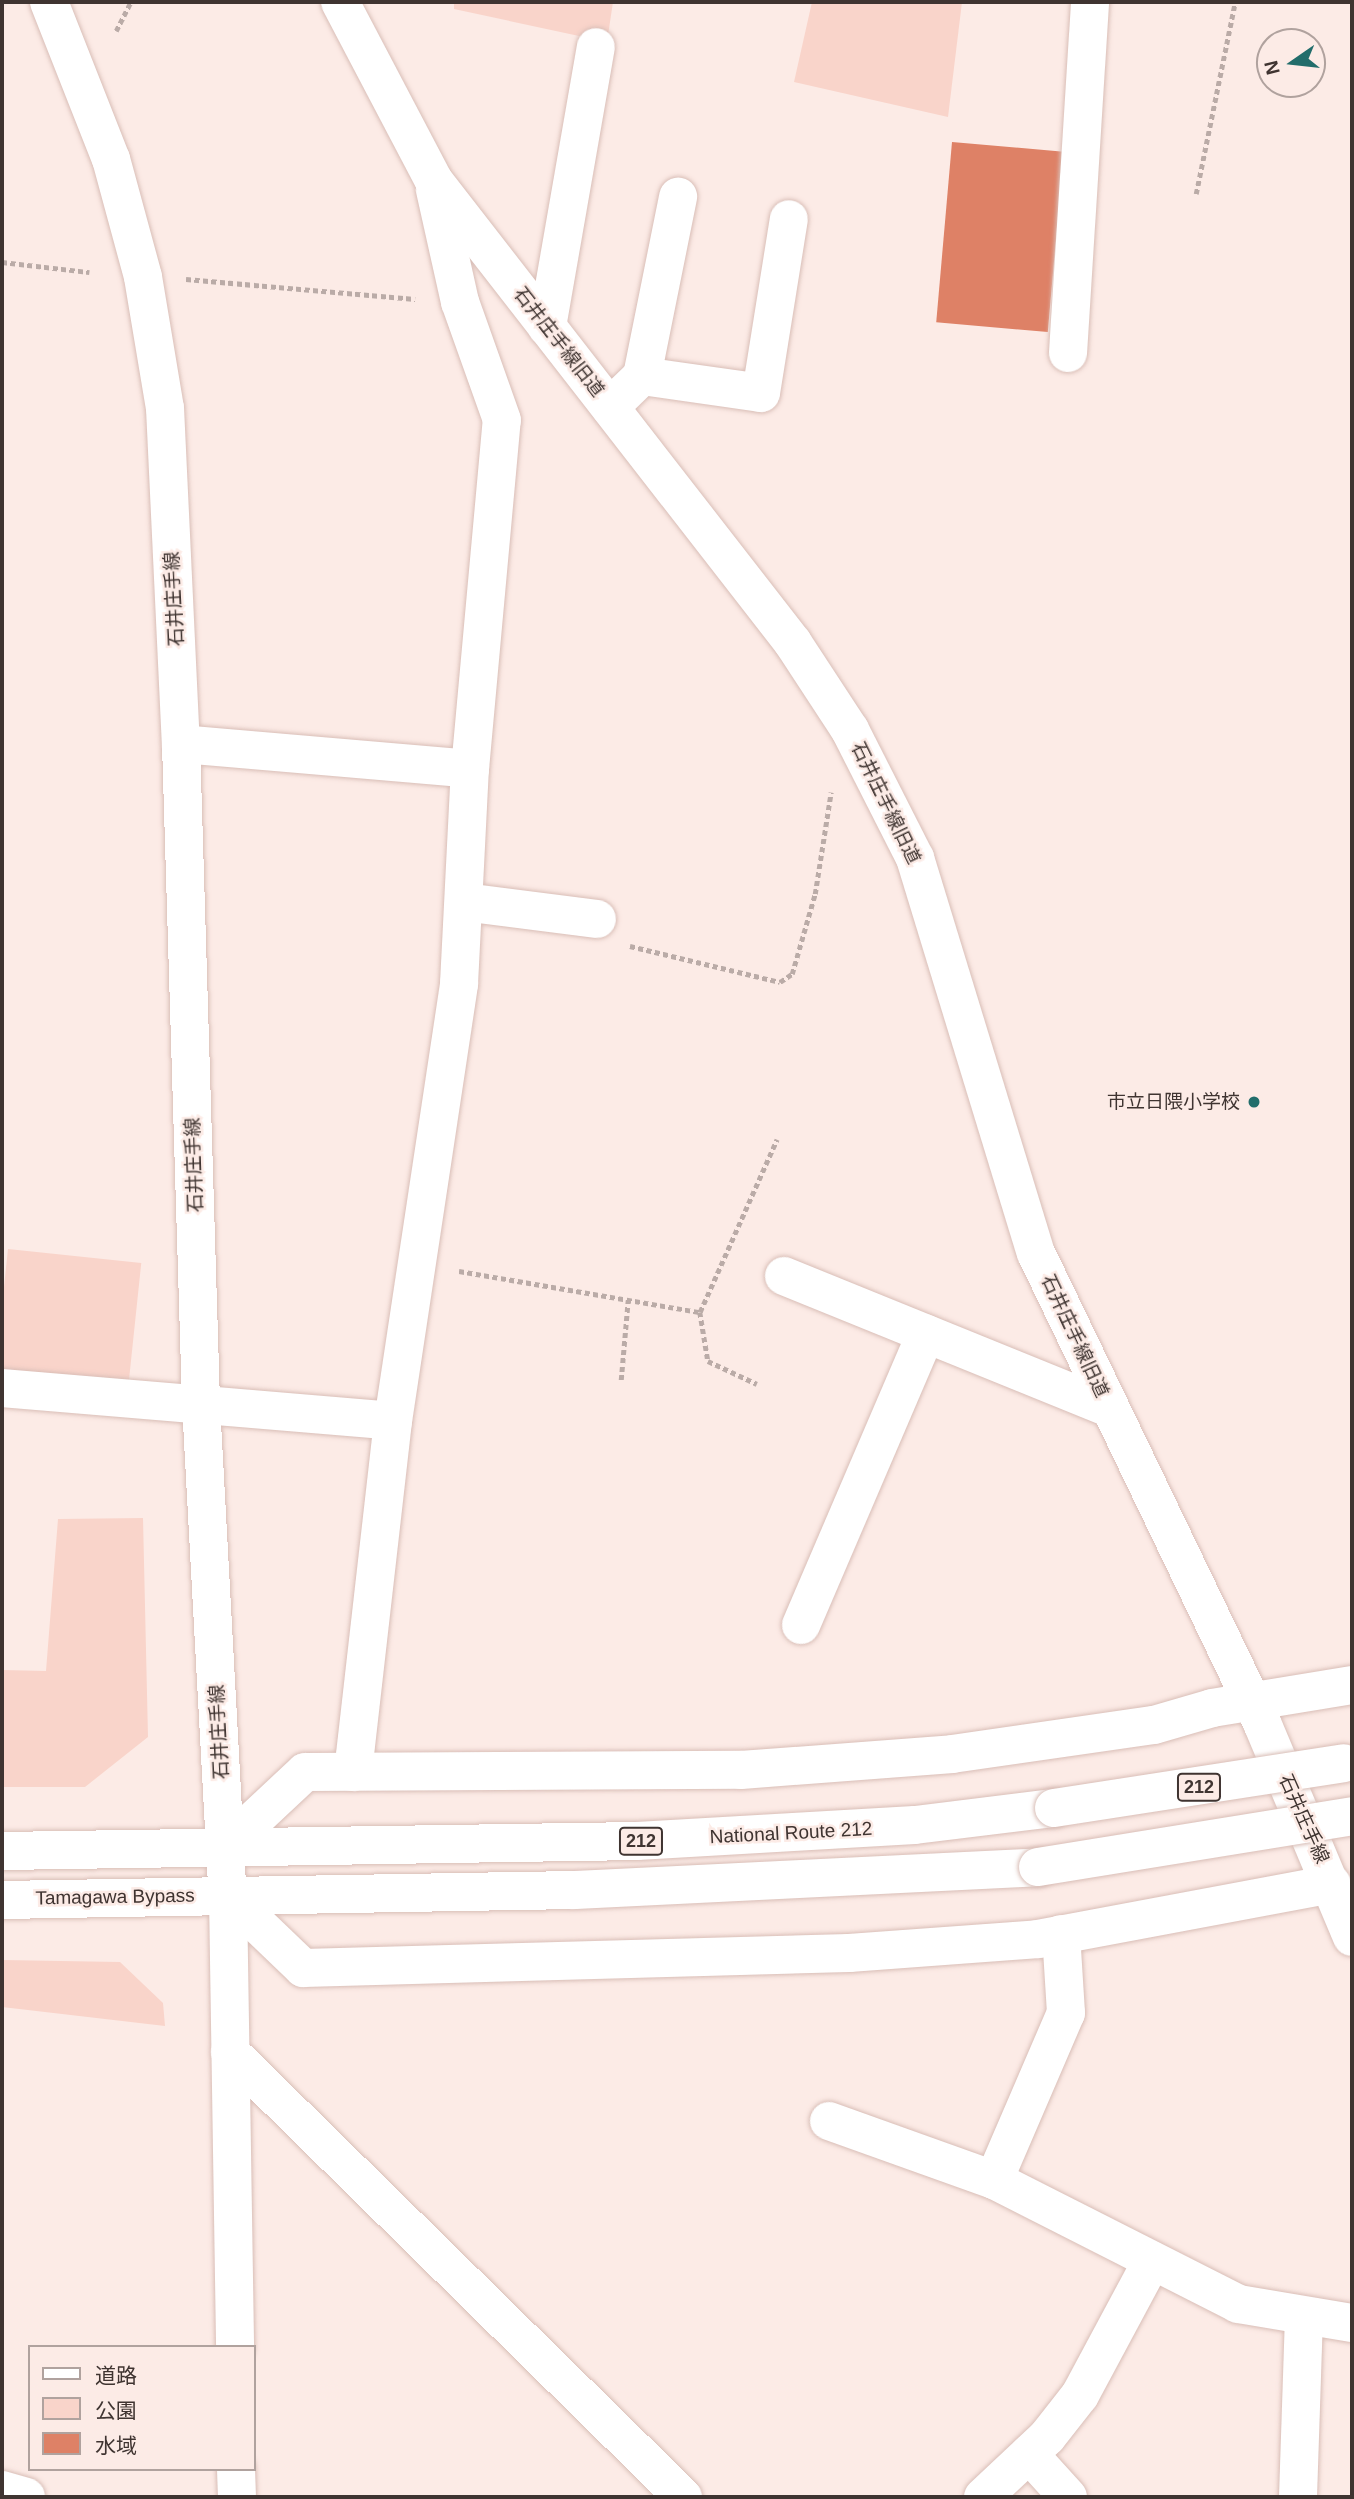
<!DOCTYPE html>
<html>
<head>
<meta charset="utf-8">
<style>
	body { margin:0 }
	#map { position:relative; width:1354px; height:2499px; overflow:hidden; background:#fcebe6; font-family:Arial,"Noto Sans JP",sans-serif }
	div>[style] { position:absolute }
	.green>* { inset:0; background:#f9d4ca; transform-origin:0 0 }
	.water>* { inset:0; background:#de8166; transform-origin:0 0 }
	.path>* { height:4.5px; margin-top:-2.25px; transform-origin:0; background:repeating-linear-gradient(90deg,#baaba7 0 5px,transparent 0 8.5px) }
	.roads { filter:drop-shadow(0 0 2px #d9beb7) drop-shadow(0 0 2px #d9beb7) }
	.minor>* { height:38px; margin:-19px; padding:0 19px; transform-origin:19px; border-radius:19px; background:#fff }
	.major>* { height:38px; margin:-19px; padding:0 19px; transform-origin:19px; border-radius:19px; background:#fff }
	.highway>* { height:38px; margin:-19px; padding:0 19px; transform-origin:19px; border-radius:19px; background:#fff }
	.bridges { filter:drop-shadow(0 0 2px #d9beb7) drop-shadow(0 0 2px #d9beb7) }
	.highway-bridge>* { height:38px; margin:-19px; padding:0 19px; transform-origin:19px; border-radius:19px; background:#fff }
	.dots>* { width:19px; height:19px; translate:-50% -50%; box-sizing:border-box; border:4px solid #fcebe6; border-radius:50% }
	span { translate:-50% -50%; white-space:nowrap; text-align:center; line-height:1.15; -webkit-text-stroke:5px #fcebe6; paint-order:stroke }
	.shield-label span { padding:2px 5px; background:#fcebe6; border:2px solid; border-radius:5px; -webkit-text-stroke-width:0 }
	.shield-label { font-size:18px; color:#3f3431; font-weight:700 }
	.street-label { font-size:19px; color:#3f3431 }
	.poi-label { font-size:19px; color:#3f3431 }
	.right { translate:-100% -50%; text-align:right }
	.frame { position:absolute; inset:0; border:4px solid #3f3431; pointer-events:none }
	.legend { position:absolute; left:28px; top:2345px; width:228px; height:126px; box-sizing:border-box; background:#fcebe6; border:2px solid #b0a29e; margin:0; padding:9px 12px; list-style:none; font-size:21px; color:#3f3431 }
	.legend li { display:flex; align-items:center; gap:14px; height:35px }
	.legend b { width:35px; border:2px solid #b0a29e }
	.north { position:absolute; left:1256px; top:28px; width:70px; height:70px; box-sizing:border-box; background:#fcebe6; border:2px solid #b0a29e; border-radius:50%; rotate:256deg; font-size:19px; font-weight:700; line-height:28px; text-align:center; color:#3f3431 }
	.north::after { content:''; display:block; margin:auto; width:24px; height:32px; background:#226d6b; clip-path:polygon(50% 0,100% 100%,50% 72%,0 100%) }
</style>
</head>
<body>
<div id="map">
	<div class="green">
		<i style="clip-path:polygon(454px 2px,613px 2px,607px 42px,454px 9px)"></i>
		<i style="clip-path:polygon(812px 2px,962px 2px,948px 117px,794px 82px)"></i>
		<i style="left:8px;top:1249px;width:134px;height:129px;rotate:6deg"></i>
		<i style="clip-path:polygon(143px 1518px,148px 1737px,85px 1787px,2px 1787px,2px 1670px,46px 1671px,58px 1519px)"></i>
		<i style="clip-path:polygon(2px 1960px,120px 1962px,163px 2003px,165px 2026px,2px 2007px)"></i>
	</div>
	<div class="water">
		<i style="left:952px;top:142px;width:112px;height:181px;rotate:5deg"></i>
	</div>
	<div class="path">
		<i style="left:116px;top:31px;width:33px;rotate:-63deg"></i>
		<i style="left:1196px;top:194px;width:196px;rotate:-78.5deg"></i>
		<i style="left:2px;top:262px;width:88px;rotate:6.6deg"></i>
		<i style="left:186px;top:279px;width:230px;rotate:5deg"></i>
		<i style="left:630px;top:946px;width:154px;rotate:13.5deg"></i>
		<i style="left:780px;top:982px;width:14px;rotate:-34deg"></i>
		<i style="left:792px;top:974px;width:83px;rotate:-74deg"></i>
		<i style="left:815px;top:894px;width:103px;rotate:-81.1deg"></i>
		<i style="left:459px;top:1271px;width:244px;rotate:9.7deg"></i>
		<i style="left:700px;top:1312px;width:50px;rotate:80.7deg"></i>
		<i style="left:708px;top:1361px;width:54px;rotate:25.1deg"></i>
		<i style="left:700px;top:1312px;width:189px;rotate:-66deg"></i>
		<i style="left:621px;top:1380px;width:80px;rotate:-85deg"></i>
	</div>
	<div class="roads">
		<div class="minor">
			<i style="left:340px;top:2px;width:202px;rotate:62.3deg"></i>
			<i style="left:434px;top:181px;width:585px;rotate:52.15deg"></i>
			<i style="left:793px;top:643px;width:104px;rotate:56.8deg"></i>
			<i style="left:850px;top:730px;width:144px;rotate:63.1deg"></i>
			<i style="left:915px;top:858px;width:413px;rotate:73deg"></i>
			<i style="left:1036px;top:1253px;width:522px;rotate:64.32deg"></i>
			<i style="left:1262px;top:1723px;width:232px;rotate:67.2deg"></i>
			<i style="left:547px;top:327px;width:284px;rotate:-80.1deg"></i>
			<i style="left:1068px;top:353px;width:352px;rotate:-86.4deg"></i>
			<i style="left:642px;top:376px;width:183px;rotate:-78.6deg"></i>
			<i style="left:610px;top:407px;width:45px;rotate:-44.1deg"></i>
			<i style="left:642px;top:376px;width:120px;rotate:8.1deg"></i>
			<i style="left:761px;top:393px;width:176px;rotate:-80.9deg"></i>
			<i style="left:181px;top:744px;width:290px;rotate:4.9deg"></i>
			<i style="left:464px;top:902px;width:134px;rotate:7.3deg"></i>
			<i style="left:784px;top:1276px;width:351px;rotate:22.1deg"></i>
			<i style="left:2px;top:1388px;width:392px;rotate:4.8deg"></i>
			<i style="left:801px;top:1625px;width:317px;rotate:-66.8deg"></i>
			<i style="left:305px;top:1772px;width:436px;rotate:-0.3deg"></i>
			<i style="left:741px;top:1770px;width:212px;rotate:-4.3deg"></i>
			<i style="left:952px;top:1754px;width:204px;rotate:-8.2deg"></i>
			<i style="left:1154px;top:1725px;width:60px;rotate:-16.3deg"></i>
			<i style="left:1212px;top:1708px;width:142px;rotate:-9.3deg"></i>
			<i style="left:353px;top:1772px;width:353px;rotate:-83.5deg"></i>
			<i style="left:393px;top:1421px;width:442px;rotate:-81.4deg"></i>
			<i style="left:459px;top:984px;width:215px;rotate:-87.1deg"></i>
			<i style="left:470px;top:769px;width:350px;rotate:-84.8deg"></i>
			<i style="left:502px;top:420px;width:125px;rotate:-109.6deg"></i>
			<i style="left:460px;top:302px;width:115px;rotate:-102.6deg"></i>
			<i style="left:303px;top:1968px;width:546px;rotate:-1.57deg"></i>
			<i style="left:849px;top:1953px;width:190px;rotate:-4.2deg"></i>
			<i style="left:1038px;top:1939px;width:299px;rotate:-10.6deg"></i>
			<i style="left:230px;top:2052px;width:635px;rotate:44.49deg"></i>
			<i style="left:829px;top:2121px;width:175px;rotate:19.7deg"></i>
			<i style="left:994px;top:2180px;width:274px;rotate:26.9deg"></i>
			<i style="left:1238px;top:2304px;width:116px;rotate:9.5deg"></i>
			<i style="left:994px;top:2180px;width:182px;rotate:-66.7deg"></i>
			<i style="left:1066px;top:2013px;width:79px;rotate:-93.6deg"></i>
			<i style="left:1029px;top:2454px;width:58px;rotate:47.8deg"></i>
			<i style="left:2px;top:2490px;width:25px;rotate:16deg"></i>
			<i style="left:983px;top:2497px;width:88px;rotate:-43.2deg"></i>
			<i style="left:1047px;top:2437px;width:53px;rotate:-51.8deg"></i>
			<i style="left:1080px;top:2395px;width:152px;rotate:-61.8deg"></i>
			<i style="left:1298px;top:2497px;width:181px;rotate:-88.1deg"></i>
		</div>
		<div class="major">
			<i style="left:49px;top:2px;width:169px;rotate:68.5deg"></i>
			<i style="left:111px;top:159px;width:122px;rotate:74.8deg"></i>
			<i style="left:143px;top:277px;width:133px;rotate:80.5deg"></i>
			<i style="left:165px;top:408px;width:336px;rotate:87.3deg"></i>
			<i style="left:181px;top:744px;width:660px;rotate:88.26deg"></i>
			<i style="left:201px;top:1404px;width:493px;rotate:86.9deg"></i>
			<i style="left:228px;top:1896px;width:451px;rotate:89.1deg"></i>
			<i style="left:236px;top:2469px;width:28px;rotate:88deg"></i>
		</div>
		<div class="highway">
			<i style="left:226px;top:1846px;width:108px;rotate:-43.1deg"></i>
			<i style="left:2px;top:1851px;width:635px;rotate:-0.9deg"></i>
			<i style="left:637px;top:1841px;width:278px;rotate:-3.3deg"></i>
			<i style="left:915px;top:1825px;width:140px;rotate:-7deg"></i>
			<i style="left:228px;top:1896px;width:104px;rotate:43.8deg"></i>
			<i style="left:2px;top:1900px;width:572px;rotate:-1deg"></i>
			<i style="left:574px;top:1890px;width:465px;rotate:-2.8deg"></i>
		</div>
	</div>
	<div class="bridges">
		<div class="highway-bridge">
			<i style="left:1054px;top:1808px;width:293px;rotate:-8.8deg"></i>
			<i style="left:1038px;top:1867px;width:318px;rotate:-9.2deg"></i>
		</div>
	</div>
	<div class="dots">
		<i style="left:1254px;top:1102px;background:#226d6b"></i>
	</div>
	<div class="shield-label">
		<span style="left:1199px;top:1787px">212</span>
		<span style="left:641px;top:1841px">212</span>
	</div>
	<div class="street-label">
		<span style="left:559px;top:342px;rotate:52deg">石井庄手線旧道</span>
		<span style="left:174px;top:599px;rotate:-93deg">石井庄手線</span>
		<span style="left:886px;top:803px;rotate:64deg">石井庄手線旧道</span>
		<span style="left:194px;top:1165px;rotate:-92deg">石井庄手線</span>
		<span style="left:1075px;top:1336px;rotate:65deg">石井庄手線旧道</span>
		<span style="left:219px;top:1732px;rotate:-93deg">石井庄手線</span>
		<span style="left:1304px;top:1819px;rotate:66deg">石井庄手線</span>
		<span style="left:791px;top:1833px;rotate:-3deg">National Route 212</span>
		<span style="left:115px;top:1897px;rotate:-1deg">Tamagawa Bypass</span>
	</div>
	<div class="poi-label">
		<span class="right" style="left:1240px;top:1102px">市立日隈小学校</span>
	</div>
	<div class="frame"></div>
	<ul class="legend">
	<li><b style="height:9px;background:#fff"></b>道路</li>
	<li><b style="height:19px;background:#f9d4ca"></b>公園</li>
	<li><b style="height:19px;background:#de8166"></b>水域</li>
	</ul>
	<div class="north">N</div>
</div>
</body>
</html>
